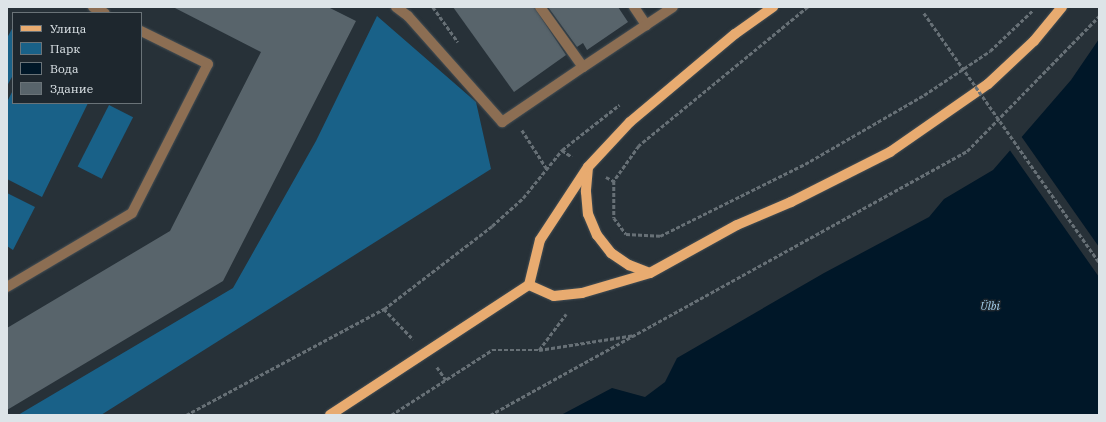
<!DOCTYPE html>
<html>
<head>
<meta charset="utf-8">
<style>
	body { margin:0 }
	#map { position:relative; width:1106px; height:422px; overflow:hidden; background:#273138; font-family:"IBM Plex Serif",serif }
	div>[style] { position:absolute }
	.green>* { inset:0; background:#196188; transform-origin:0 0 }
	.water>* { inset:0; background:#001728 }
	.pier>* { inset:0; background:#273138 }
	.building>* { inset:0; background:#58646b }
	.path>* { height:2.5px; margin-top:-1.25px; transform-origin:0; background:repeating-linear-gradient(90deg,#677076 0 4px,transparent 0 6px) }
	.roads { filter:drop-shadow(0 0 1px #444e54) drop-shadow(0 0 1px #444e54) }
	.minor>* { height:10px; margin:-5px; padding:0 5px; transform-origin:5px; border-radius:5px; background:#8c6e53 }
	.major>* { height:10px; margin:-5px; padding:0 5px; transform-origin:5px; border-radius:5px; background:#e8ab70 }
	.path-bridge>* { height:2.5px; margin-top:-1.25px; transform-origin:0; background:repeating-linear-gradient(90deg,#677076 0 4px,transparent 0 6px) }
	span { translate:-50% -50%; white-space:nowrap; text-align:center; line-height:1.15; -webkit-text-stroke:3px #1e272e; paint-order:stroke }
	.water-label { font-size:11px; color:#a9d4f1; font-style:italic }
	.frame { position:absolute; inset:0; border:8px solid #dde4e8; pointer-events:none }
	.legend { position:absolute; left:12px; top:12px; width:130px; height:92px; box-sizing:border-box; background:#1e272e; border:1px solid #6a7378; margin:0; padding:5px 7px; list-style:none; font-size:12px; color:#dde4e8 }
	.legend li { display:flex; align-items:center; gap:8px; height:20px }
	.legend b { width:20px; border:1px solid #6a7378 }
</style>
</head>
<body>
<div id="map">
	<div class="green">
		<i style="clip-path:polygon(377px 16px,476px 102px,491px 169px,101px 415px,18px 415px,233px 288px,316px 141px)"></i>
		<i style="clip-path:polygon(13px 27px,13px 75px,7px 86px,7px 38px)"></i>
		<i style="clip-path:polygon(13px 90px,13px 103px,88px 103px,42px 197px,7px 179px,7px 102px)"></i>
		<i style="left:109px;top:105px;width:27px;height:69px;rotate:27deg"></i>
		<i style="clip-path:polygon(7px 193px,35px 207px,13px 250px,7px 246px)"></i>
	</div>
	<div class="water">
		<i style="clip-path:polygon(1099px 39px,1099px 415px,561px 415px,612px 388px,645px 397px,665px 382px,677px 358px,824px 273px,929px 217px,944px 199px,993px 170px,1071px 80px)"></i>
	</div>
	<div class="pier">
		<i style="clip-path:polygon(1021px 136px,1099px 247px,1099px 277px,1009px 149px)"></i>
	</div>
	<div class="building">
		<i style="clip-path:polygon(173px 7px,328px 7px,356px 21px,223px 281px,7px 410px,7px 328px,170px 231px,261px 52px)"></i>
		<i style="clip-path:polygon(453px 7px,534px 7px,566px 55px,514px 92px)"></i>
		<i style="clip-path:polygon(548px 7px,618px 7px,628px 22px,587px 50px,583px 43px,577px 47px)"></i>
	</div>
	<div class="path">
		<i style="left:433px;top:7px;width:43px;rotate:54.5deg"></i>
		<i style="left:808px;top:7px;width:219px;rotate:140.6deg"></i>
		<i style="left:639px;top:146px;width:43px;rotate:125.5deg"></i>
		<i style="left:614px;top:181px;width:37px;rotate:90deg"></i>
		<i style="left:614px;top:218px;width:20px;rotate:53deg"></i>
		<i style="left:626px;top:234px;width:34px;rotate:3deg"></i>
		<i style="left:660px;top:236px;width:162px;rotate:-26.4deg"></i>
		<i style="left:805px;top:164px;width:138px;rotate:-30.1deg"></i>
		<i style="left:924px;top:95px;width:79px;rotate:-33.7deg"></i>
		<i style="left:990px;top:51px;width:59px;rotate:-43.6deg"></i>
		<i style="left:522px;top:130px;width:46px;rotate:57.3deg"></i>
		<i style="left:562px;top:150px;width:12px;rotate:35deg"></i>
		<i style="left:606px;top:177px;width:9px;rotate:27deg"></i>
		<i style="left:384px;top:309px;width:42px;rotate:46deg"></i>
		<i style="left:539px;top:350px;width:45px;rotate:-53.1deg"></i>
		<i style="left:437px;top:367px;width:16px;rotate:55deg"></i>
		<i style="left:186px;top:415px;width:225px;rotate:-28.2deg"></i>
		<i style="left:384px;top:309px;width:136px;rotate:-37.5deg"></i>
		<i style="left:492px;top:226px;width:42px;rotate:-42.1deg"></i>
		<i style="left:523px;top:198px;width:62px;rotate:-50.9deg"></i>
		<i style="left:562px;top:150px;width:73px;rotate:-38.3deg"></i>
		<i style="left:391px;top:415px;width:120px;rotate:-32.8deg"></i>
		<i style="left:492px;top:350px;width:47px"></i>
		<i style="left:539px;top:350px;width:97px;rotate:-8.9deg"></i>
		<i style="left:490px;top:415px;width:545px;rotate:-28.96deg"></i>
		<i style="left:967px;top:151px;width:189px;rotate:-45.6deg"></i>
	</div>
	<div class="roads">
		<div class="minor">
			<i style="left:93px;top:7px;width:13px;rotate:27deg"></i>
			<i style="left:396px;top:7px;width:15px;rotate:37deg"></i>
			<i style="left:408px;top:16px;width:142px;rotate:48.4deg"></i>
			<i style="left:502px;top:122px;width:98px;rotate:-34.2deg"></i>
			<i style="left:583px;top:67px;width:74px;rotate:-125.6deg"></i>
			<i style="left:634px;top:7px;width:22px;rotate:56deg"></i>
			<i style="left:583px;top:67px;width:108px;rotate:-33.7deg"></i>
			<i style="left:7px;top:287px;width:145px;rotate:-30.6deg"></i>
			<i style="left:132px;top:213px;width:167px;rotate:-63deg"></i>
			<i style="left:208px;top:64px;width:75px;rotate:-153.8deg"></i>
		</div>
		<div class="major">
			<i style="left:588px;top:167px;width:25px;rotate:95deg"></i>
			<i style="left:586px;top:192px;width:22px;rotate:85deg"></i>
			<i style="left:588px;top:214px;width:23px;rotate:67deg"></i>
			<i style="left:597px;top:235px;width:23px;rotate:52deg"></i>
			<i style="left:611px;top:253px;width:22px;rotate:34deg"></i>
			<i style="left:629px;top:265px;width:22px;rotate:21deg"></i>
			<i style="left:529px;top:285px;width:46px;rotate:-76.3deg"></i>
			<i style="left:540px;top:240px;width:87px;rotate:-56.7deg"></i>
			<i style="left:588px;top:167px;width:62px;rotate:-47deg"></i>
			<i style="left:630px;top:122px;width:137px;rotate:-40deg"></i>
			<i style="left:735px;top:34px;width:47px;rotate:-35.4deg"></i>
			<i style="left:330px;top:415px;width:238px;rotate:-33.2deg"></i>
			<i style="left:529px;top:285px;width:27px;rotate:24deg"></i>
			<i style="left:554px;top:296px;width:28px;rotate:-6deg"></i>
			<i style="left:582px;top:293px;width:71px;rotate:-16.4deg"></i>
			<i style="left:650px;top:273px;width:99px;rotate:-28.9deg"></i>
			<i style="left:737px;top:225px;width:59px;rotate:-23.1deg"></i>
			<i style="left:791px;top:202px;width:111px;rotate:-26.8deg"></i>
			<i style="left:890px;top:152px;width:119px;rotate:-34.8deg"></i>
			<i style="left:988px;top:84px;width:63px;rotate:-43.1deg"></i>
			<i style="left:1034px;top:41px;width:44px;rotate:-50.5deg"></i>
		</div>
	</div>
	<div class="path-bridge">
		<i style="left:924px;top:13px;width:304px;rotate:54.9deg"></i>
	</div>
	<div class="water-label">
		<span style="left:990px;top:306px">Ülbi</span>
	</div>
	<div class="frame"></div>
	<ul class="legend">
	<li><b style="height:5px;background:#e8ab70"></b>Улица</li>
	<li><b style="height:11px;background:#196188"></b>Парк</li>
	<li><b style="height:11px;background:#001728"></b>Вода</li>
	<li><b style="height:11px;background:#58646b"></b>Здание</li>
	</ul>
</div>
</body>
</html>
